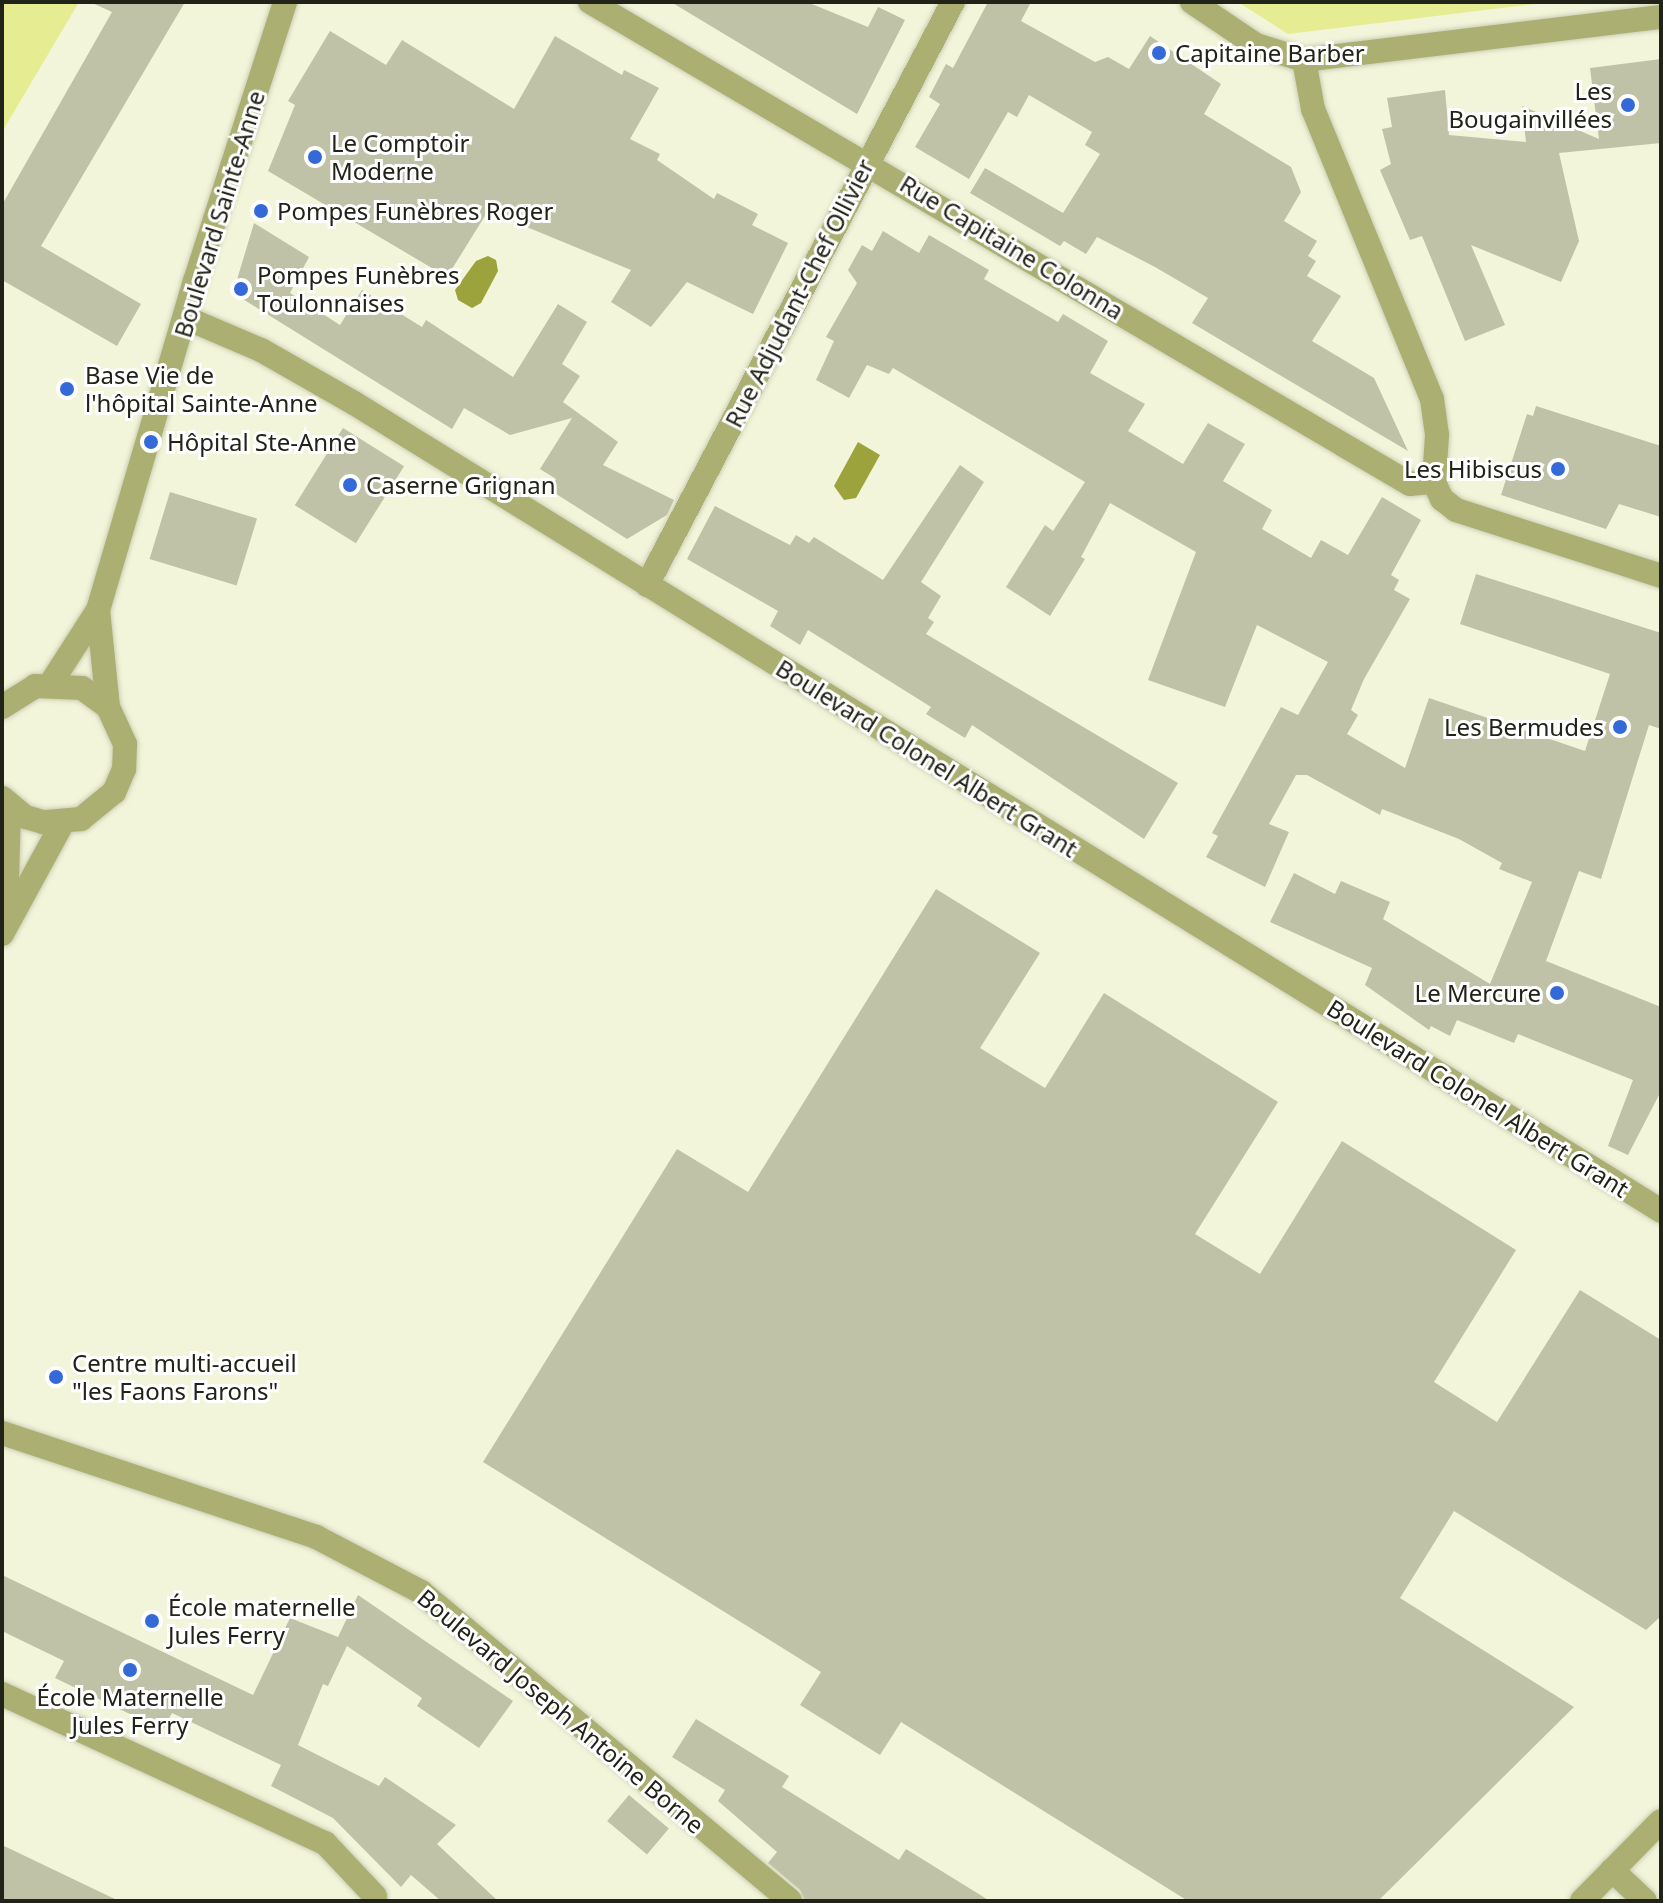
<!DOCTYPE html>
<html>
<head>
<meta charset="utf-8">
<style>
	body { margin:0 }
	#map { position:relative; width:1663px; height:1903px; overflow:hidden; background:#f2f5d9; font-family:"Noto Sans",sans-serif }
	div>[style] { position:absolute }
	.green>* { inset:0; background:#e5ec92 }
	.water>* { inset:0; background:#9ca23c }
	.building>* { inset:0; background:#bfc2a7; transform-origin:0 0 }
	.roads { filter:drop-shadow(0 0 2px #cccfb6) drop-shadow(0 0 2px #cccfb6) }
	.minor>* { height:24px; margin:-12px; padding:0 12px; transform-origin:12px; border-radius:12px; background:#abb072 }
	.tertiary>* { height:24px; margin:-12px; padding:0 12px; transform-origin:12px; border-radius:12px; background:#abb072 }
	.dots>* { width:22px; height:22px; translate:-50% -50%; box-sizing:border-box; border:4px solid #fff; border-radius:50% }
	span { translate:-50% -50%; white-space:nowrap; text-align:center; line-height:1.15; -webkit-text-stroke:6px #fff; paint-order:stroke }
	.poi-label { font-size:24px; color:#212218 }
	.left { translate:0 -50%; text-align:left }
	.right { translate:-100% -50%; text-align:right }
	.street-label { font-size:24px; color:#212218 }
	.frame { position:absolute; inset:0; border:4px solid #212218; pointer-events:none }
</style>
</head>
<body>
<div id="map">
	<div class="green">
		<i style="clip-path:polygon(2px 2px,79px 2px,2px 132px)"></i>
		<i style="clip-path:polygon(1238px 2px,1550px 2px,1288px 34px)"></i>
	</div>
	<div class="water">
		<i style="clip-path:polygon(488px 256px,496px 260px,498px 271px,481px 303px,472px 308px,458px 300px,455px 290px,476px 261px)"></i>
		<i style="clip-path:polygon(858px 442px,880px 455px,856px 498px,844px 500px,834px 486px)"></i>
	</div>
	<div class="building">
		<i style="clip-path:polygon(90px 2px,185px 2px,41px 246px,141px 304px,117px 346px,2px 280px,2px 205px,112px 12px)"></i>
		<i style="clip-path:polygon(671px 2px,807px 2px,868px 27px,878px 7px,905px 20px,857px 114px)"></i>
		<i style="clip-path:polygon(988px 2px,1031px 2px,1021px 21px,1095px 62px,1108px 57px,1129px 69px,1150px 36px,1221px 84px,1204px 114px,1291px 167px,1301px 192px,1284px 221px,1317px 241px,1308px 256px,1316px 261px,1307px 276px,1341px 296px,1312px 341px,1374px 378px,1408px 451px,1192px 323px,1208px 298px,1155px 267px,1097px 237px,1086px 254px,1064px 241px,1060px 246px,970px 193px,985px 168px,1063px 213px,1100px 154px,1085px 145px,1092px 132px,1029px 95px,1017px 117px,1008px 112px,969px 179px,915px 147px,940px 104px,929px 97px,946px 64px,953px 68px)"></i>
		<i style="clip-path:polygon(330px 31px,386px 65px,402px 40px,514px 109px,555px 36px,622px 75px,624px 70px,659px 88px,630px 139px,660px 154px,657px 160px,714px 199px,717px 193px,758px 214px,752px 225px,788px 243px,753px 314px,687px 282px,651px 327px,611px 302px,631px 270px,488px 211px,447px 277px,268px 171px,295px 105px,288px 101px)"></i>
		<i style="clip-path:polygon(1661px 59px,1661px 143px,1559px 153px,1579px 241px,1561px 282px,1471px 245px,1505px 325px,1465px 341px,1422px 236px,1410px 240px,1380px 170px,1391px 164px,1382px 129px,1392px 127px,1387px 98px,1445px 90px,1449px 135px,1526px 142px,1522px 106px,1599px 139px,1590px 68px)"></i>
		<i style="clip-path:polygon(254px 223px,309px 257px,290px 293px,340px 325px,362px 290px,422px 327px,426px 320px,513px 377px,558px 304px,587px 322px,562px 364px,580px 376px,563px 402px,618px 442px,603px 465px,674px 500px,667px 515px,627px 539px,550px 490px,556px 479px,540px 469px,572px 418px,510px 435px,464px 408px,452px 429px,241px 298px,236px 283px)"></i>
		<i style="clip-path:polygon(883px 231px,919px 253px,929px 235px,989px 270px,984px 279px,1058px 322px,1063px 314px,1108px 341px,1090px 373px,1145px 404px,1128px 431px,1183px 464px,1208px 423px,1245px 444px,1223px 481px,1272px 510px,1262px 529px,1311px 558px,1321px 540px,1348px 555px,1382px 497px,1421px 520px,1391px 575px,1399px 580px,1394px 590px,1410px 599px,1364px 679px,1351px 710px,1358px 715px,1347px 734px,1405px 768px,1429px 698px,1585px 751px,1610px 674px,1460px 624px,1476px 574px,1661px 633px,1661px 729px,1649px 725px,1601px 879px,1579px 871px,1546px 961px,1661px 1007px,1661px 1091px,1628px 1155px,1608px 1146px,1633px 1080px,1518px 1034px,1514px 1043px,1457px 1020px,1450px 1036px,1431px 1026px,1429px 1030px,1365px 985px,1372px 968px,1270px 922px,1294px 873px,1335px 894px,1341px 881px,1390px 902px,1383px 919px,1490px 984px,1532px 882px,1499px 869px,1502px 863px,1459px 839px,1382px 809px,1380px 815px,1307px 775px,1296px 775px,1269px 824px,1289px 832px,1265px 887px,1206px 857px,1218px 836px,1212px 833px,1281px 707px,1298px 715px,1328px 662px,1257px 625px,1225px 707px,1148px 680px,1196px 552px,1110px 503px,1081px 557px,1085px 559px,1050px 616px,1006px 587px,1045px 525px,1053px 531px,1085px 482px,893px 368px,889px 374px,867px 365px,849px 398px,816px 380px,834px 341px,826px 337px,857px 283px,848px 270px,862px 245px,872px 251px)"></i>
		<i style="clip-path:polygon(1536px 406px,1661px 446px,1661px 517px,1619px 504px,1606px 529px,1501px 495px,1527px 414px,1533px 416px)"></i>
		<i style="left:343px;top:428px;width:72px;height:91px;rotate:32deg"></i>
		<i style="clip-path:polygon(960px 465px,984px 482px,921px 582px,941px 596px,928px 618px,934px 622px,926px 634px,1178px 783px,1144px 839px,972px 725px,965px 738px,926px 714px,931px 707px,808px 630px,800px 645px,770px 626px,778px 611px,687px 559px,715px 506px,790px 545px,796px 535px,809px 543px,814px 537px,883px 580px)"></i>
		<i style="left:170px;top:492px;width:91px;height:70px;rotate:17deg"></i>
		<i style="clip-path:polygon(936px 889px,1040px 953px,980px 1048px,1045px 1088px,1104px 993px,1278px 1102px,1195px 1234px,1260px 1274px,1342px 1141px,1516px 1250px,1434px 1382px,1497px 1422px,1580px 1290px,1661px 1340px,1661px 1616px,1646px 1630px,1454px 1511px,1400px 1598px,1574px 1707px,1378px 1901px,1188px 1901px,901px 1722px,880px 1755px,800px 1705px,821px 1672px,483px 1462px,677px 1149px,748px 1192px)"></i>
		<i style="clip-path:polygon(2px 1575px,253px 1695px,290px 1618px,338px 1637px,358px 1595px,513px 1701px,479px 1748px,417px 1706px,422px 1698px,347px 1646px,328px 1686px,323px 1684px,298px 1745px,379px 1786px,385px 1777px,456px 1825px,437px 1844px,498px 1901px,441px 1901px,411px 1875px,401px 1887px,333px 1818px,271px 1786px,281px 1765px,172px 1713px,163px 1730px,55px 1678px,64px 1661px,2px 1631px)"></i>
		<i style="clip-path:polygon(696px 1719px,789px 1776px,782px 1787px,899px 1860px,906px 1849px,990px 1901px,805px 1901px,800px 1890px,768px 1863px,777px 1852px,718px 1801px,725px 1790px,672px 1757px)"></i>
		<i style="left:629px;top:1795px;width:52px;height:34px;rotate:40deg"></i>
		<i style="clip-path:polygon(2px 1845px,119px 1901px,2px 1901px)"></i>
	</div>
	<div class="roads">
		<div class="minor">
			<i style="left:590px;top:2px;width:951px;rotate:30.45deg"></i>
			<i style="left:1410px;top:484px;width:24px;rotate:-5deg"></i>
			<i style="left:1304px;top:60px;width:50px;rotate:79.6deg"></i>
			<i style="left:1313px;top:109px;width:313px;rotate:67.7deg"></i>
			<i style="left:1432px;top:399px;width:36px;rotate:82deg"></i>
			<i style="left:1437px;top:435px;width:47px;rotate:93.7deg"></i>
			<i style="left:186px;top:318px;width:82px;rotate:23.1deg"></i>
			<i style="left:261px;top:350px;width:107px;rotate:29.7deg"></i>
			<i style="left:354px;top:403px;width:1537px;rotate:31.72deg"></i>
			<i style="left:1434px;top:482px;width:19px;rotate:65deg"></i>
			<i style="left:1442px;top:499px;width:18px;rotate:38deg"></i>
			<i style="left:1456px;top:510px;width:215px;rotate:17.8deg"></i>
			<i style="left:647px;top:585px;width:658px;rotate:-62.31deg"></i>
			<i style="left:2px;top:1433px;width:331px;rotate:18.3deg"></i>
			<i style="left:316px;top:1537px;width:119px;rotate:27.6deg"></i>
			<i style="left:421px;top:1592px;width:481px;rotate:39.9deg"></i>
			<i style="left:2px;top:1694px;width:356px;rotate:24.8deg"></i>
			<i style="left:325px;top:1843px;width:73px;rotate:46.7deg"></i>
			<i style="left:1612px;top:1870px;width:45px;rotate:43.2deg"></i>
			<i style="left:1582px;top:1901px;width:112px;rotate:-45.4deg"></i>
		</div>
		<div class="tertiary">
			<i style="left:1192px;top:2px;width:77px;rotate:33.9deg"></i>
			<i style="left:1256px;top:45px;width:50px;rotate:17.4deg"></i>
			<i style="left:1304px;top:60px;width:360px;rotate:-6.9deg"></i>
			<i style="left:98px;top:610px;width:98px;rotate:84.1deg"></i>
			<i style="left:51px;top:683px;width:87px;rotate:-57.2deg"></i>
			<i style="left:98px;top:610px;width:343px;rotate:-73.6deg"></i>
			<i style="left:195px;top:281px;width:293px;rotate:-72.1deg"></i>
			<i style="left:2px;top:707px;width:39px;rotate:-32deg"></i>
			<i style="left:35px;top:686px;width:47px;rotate:2.4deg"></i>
			<i style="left:82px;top:688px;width:32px;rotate:36deg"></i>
			<i style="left:108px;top:707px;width:41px;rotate:65.3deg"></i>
			<i style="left:125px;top:744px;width:25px;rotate:92deg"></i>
			<i style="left:124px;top:769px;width:25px;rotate:113deg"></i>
			<i style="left:114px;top:792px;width:43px;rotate:140.7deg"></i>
			<i style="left:81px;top:819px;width:38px;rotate:175deg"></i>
			<i style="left:43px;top:822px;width:19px;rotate:-164deg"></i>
			<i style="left:25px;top:817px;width:30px;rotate:-140deg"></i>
			<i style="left:6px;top:916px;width:109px;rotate:-88.4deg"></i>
			<i style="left:2px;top:934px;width:125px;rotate:-61.4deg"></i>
		</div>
	</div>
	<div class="dots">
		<i style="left:1159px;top:53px;background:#336ad8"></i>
		<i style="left:1628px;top:105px;background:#336ad8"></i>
		<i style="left:315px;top:157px;background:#336ad8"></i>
		<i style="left:261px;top:211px;background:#336ad8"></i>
		<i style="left:241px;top:289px;background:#336ad8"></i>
		<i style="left:67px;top:389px;background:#336ad8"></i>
		<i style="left:151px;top:442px;background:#336ad8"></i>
		<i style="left:1558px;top:469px;background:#336ad8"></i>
		<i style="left:350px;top:485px;background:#336ad8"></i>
		<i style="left:1620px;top:727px;background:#336ad8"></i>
		<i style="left:1557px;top:993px;background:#336ad8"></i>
		<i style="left:56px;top:1377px;background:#336ad8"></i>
		<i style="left:152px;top:1621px;background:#336ad8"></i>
		<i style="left:130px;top:1670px;background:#336ad8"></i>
	</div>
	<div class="poi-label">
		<span class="left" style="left:1175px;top:53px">Capitaine Barber</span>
		<span class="right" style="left:1612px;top:105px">Les<br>Bougainvillées</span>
		<span class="left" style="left:331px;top:157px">Le Comptoir<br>Moderne</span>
		<span class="left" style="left:277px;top:211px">Pompes Funèbres Roger</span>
		<span class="left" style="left:257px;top:289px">Pompes Funèbres<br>Toulonnaises</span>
		<span class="left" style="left:85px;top:389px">Base Vie de<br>l'hôpital Sainte-Anne</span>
		<span class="left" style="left:167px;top:442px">Hôpital Ste-Anne</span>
		<span class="right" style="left:1542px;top:469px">Les Hibiscus</span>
		<span class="left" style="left:366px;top:485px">Caserne Grignan</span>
		<span class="right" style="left:1604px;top:727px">Les Bermudes</span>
		<span class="right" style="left:1541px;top:993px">Le Mercure</span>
		<span class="left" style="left:72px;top:1377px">Centre multi-accueil<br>"les Faons Farons"</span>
		<span class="left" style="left:168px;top:1621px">École maternelle<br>Jules Ferry</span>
		<span style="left:130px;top:1711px">École Maternelle<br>Jules Ferry</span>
	</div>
	<div class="street-label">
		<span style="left:219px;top:214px;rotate:-73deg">Boulevard Sainte-Anne</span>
		<span style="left:1012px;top:247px;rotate:31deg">Rue Capitaine Colonna</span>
		<span style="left:799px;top:293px;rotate:-63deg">Rue Adjudant-Chef Ollivier</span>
		<span style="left:927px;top:758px;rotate:32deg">Boulevard Colonel Albert Grant</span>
		<span style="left:1478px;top:1098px;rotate:32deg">Boulevard Colonel Albert Grant</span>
		<span style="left:561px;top:1711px;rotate:40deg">Boulevard Joseph Antoine Borne</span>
	</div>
	<div class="frame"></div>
</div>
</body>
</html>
